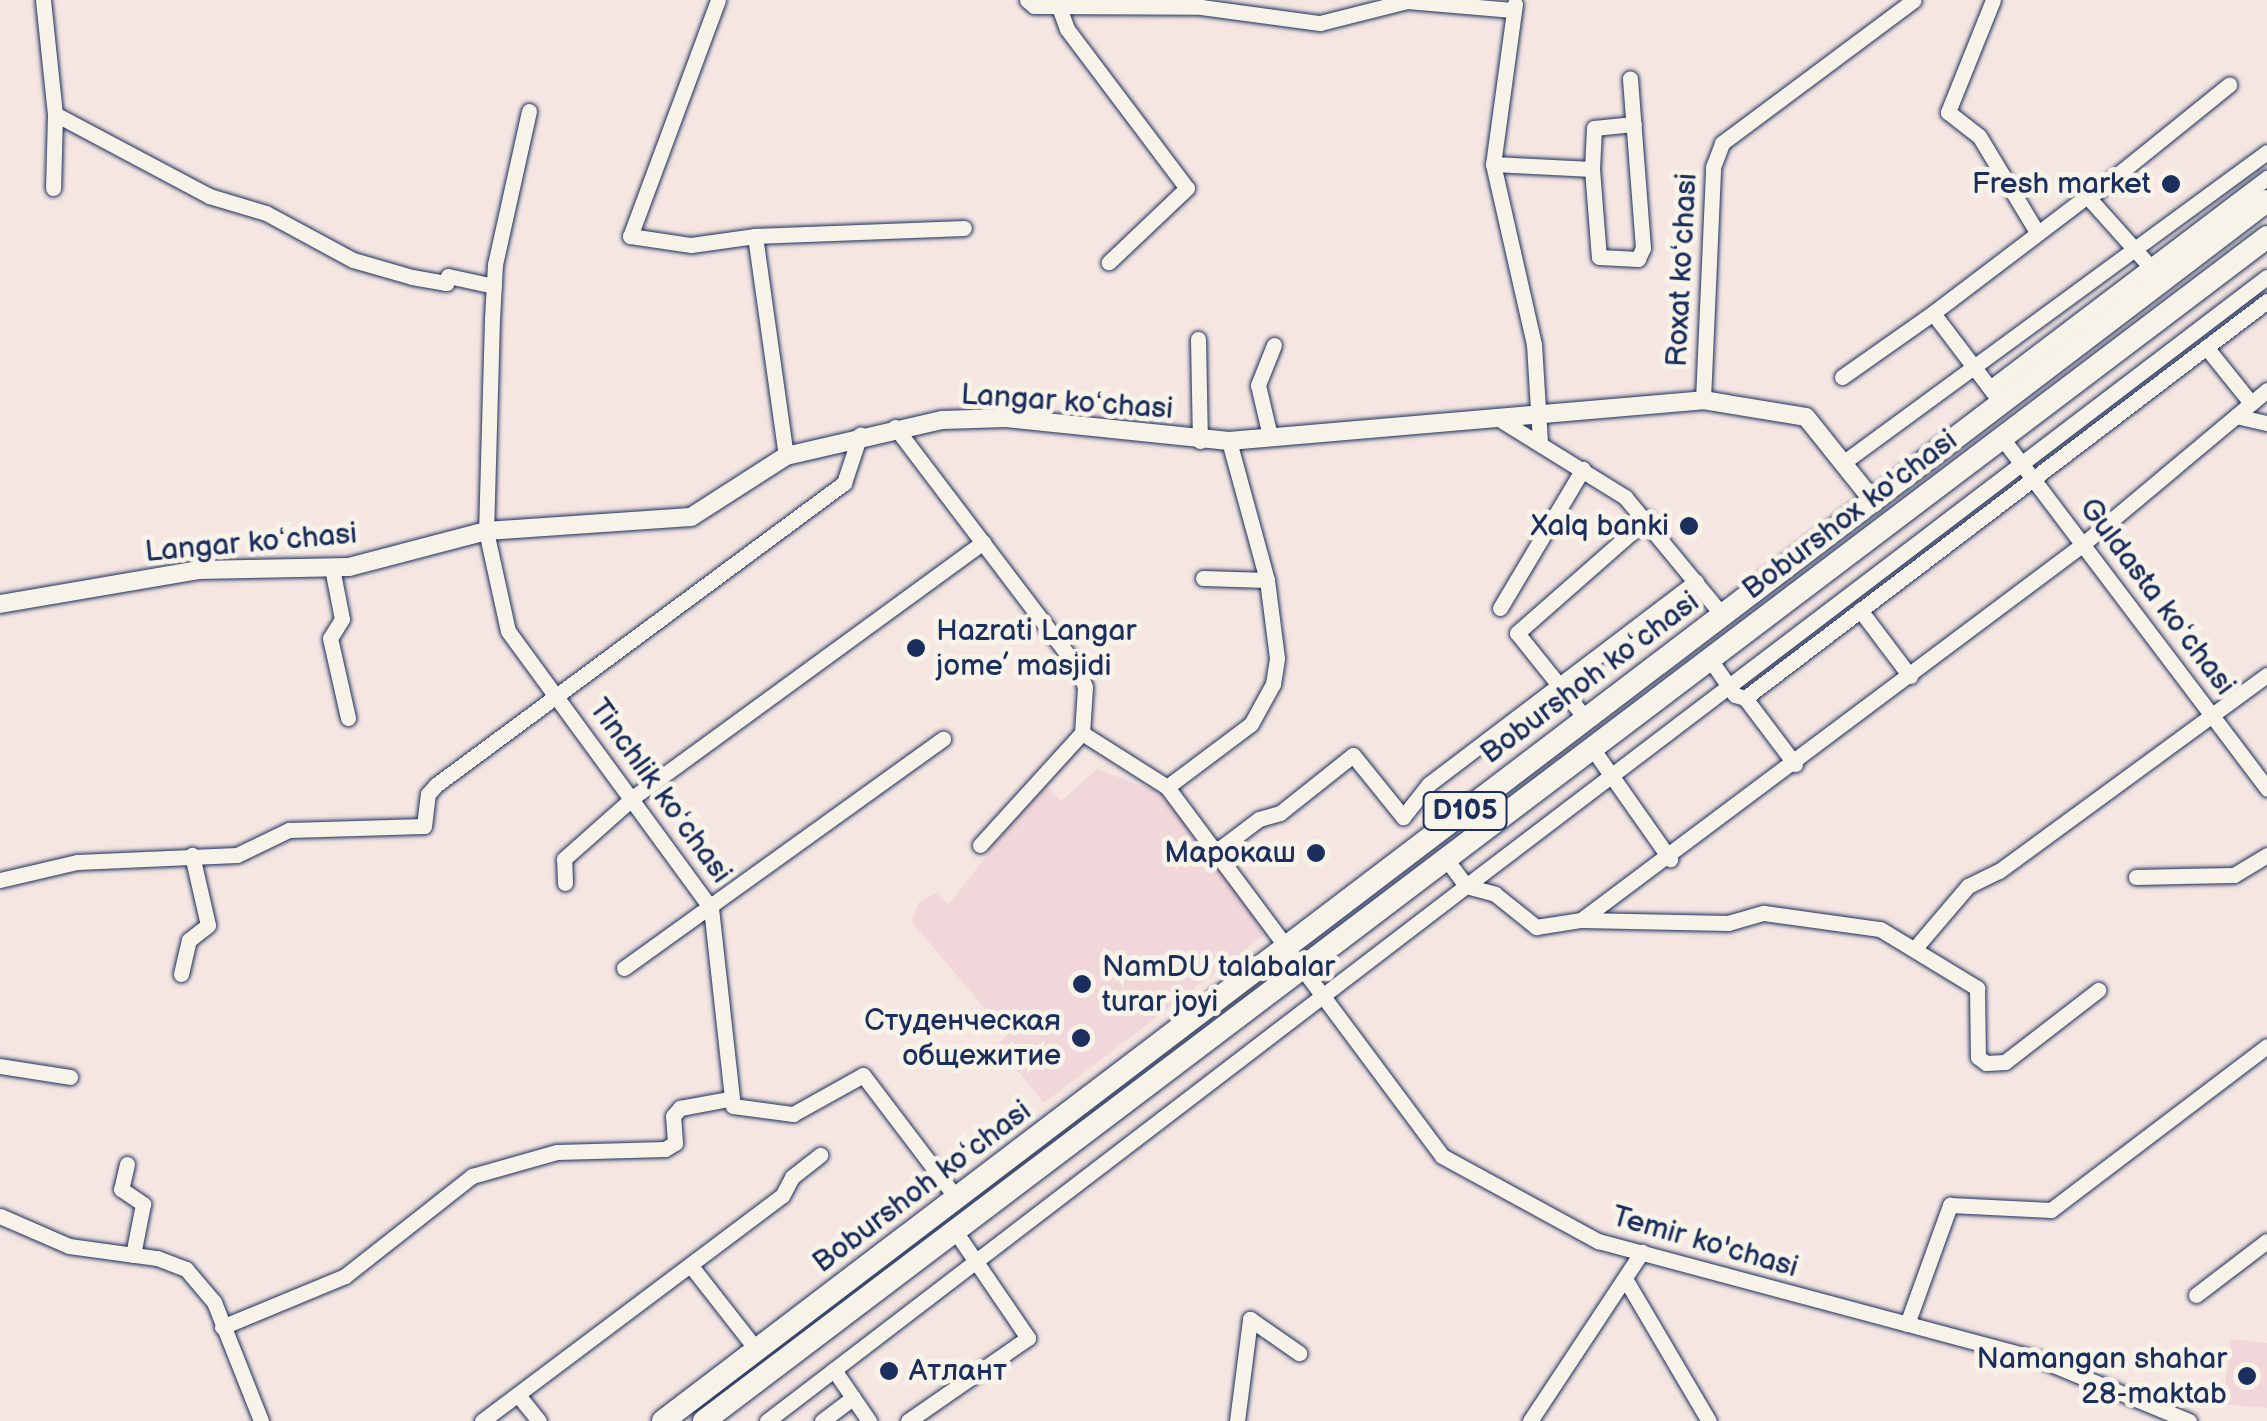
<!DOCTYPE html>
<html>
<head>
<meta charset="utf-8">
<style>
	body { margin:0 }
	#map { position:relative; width:2267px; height:1421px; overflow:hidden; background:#f5e6e2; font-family:"Balsamiq Sans",sans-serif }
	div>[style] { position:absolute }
	.built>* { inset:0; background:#f2d7da }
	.roads { filter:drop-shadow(0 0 2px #1b2f5e) drop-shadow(0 0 2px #1b2f5e) }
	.minor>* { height:15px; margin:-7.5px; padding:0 7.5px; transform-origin:7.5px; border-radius:7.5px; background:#f7f3e8 }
	.tertiary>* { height:18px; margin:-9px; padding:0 9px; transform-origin:9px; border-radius:9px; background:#f7f3e8 }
	.primary>* { height:22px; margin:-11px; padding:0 11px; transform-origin:11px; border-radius:11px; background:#f7f3e8 }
	.dots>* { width:28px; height:28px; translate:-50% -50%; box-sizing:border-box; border:5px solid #f7f3e8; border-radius:50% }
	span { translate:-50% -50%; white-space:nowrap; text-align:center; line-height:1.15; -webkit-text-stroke:10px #f7f3e8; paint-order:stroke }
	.shield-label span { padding:2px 8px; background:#f7f3e8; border:2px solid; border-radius:8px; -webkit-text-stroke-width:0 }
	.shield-label { font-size:28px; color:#1b2f5e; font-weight:700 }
	.poi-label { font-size:30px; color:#1b2f5e }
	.right { translate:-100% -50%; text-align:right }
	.left { translate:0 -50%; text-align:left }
	.street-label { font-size:30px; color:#1b2f5e }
</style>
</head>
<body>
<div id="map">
	<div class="built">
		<i style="clip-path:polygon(1097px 769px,1161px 793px,1267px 933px,1044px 1103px,997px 1045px,1007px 1035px,912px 922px,919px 902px,936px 893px,949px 904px,1044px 782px,1061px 801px)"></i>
		<i style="clip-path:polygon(2231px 1339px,2267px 1343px,2267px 1408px,2223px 1404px)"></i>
	</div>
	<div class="roads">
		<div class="minor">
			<i style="left:43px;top:0;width:115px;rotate:84deg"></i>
			<i style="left:55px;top:114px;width:74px;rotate:91.5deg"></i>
			<i style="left:718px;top:0;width:252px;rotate:110.4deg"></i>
			<i style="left:630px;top:236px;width:62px;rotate:8.4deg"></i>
			<i style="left:691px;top:245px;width:65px;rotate:-8deg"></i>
			<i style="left:755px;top:236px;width:222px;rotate:82deg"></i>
			<i style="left:1027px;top:0;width:9px;rotate:41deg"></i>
			<i style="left:1034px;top:6px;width:167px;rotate:0.3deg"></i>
			<i style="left:1201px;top:7px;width:120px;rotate:7.7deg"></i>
			<i style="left:1320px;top:23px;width:90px;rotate:-14.2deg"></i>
			<i style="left:1407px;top:1px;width:106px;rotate:4.9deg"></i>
			<i style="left:1993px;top:0;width:121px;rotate:111.9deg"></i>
			<i style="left:1948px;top:112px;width:39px;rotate:38deg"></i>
			<i style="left:1979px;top:136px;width:112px;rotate:58.9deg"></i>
			<i style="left:1515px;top:4px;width:162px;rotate:97.8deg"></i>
			<i style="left:1493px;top:164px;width:185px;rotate:77.2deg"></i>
			<i style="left:1534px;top:344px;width:98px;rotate:86.5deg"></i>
			<i style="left:1059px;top:7px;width:23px;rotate:70deg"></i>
			<i style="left:1067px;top:29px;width:199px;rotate:53deg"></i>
			<i style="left:1187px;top:188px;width:108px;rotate:136.5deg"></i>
			<i style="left:529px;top:111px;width:157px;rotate:102.5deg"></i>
			<i style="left:495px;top:264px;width:55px;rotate:93.1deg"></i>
			<i style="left:492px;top:319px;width:212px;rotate:91.6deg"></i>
			<i style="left:486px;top:531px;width:102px;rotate:77.6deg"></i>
			<i style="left:508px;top:631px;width:343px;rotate:53.8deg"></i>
			<i style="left:711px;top:908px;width:199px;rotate:83.7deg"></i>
			<i style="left:733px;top:1106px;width:61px;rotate:7.6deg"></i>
			<i style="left:793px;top:1114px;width:80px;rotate:-29.1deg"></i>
			<i style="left:863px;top:1075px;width:156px;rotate:52.8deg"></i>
			<i style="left:55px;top:114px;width:174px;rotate:28deg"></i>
			<i style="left:209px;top:196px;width:59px;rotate:16.6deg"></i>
			<i style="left:266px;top:213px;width:99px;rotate:28.4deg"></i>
			<i style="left:353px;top:260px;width:61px;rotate:16.1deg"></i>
			<i style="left:412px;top:277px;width:35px;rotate:10deg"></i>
			<i style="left:446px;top:283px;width:7px;rotate:-74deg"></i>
			<i style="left:448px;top:276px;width:47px;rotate:12.3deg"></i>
			<i style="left:1493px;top:164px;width:99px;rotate:2.9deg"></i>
			<i style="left:1592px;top:169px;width:88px;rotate:85.5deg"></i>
			<i style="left:1599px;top:257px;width:39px;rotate:3deg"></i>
			<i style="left:1638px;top:259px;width:12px;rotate:-66deg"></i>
			<i style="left:1643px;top:248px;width:170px;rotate:-94.4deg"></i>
			<i style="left:1592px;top:169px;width:41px;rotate:-87.2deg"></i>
			<i style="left:1594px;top:128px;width:40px;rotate:-5.7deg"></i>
			<i style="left:2090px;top:197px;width:179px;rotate:-38.9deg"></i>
			<i style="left:755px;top:236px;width:209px;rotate:-2.2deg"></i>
			<i style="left:1198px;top:339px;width:102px;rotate:88.9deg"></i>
			<i style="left:2206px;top:347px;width:72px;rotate:51.2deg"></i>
			<i style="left:1842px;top:377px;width:111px;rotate:-35.1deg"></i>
			<i style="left:1990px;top:388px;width:348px;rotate:-37.2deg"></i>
			<i style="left:1703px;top:400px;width:233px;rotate:-87.5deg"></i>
			<i style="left:1713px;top:167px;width:26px;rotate:-69deg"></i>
			<i style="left:1722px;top:143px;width:239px;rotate:-36.7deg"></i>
			<i style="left:2002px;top:404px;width:114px;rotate:-127.2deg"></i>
			<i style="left:1933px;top:313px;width:193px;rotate:-37.2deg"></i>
			<i style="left:2087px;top:196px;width:113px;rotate:48.2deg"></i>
			<i style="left:2236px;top:416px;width:32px;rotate:13deg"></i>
			<i style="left:1496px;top:417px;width:152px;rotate:31.8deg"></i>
			<i style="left:1625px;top:497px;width:154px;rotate:50.5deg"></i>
			<i style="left:895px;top:427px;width:303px;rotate:52.8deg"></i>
			<i style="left:1078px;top:668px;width:20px;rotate:70deg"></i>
			<i style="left:1085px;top:687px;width:46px;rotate:93.7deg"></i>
			<i style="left:1082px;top:733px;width:101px;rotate:32.4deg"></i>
			<i style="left:1167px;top:787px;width:460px;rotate:53.3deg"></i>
			<i style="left:1442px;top:1156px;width:178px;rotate:28.6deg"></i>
			<i style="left:1598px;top:1241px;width:459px;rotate:15deg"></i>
			<i style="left:2041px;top:1360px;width:160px;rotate:22.4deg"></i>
			<i style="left:1270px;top:436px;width:52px;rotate:-103.2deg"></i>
			<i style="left:1258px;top:385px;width:43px;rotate:-68.2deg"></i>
			<i style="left:2002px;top:438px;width:440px;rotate:52.9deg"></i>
			<i style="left:1844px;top:462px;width:524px;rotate:-36.24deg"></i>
			<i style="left:332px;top:568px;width:52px;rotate:78.9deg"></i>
			<i style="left:342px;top:619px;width:22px;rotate:122deg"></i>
			<i style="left:330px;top:638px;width:82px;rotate:77.3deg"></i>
			<i style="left:1203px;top:578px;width:64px;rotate:1.8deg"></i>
			<i style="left:1500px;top:608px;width:162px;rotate:-59.2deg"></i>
			<i style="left:1860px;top:610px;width:83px;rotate:52.9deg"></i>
			<i style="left:1709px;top:658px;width:45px;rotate:54.9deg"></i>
			<i style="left:1735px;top:695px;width:10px;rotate:17deg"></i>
			<i style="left:1745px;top:698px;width:656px;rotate:-37.25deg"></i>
			<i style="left:1745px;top:698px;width:83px;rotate:52.9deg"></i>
			<i style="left:1586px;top:719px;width:110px;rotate:-128.7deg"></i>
			<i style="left:1517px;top:633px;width:174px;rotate:-41.3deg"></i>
			<i style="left:1592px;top:748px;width:136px;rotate:54.9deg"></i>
			<i style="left:1167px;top:787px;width:105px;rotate:-36.9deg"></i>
			<i style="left:1251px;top:724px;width:46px;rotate:-61.2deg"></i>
			<i style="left:1273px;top:684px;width:26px;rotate:-81deg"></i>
			<i style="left:1277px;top:658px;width:79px;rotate:-97.3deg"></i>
			<i style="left:1267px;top:580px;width:144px;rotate:-105.3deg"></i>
			<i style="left:980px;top:845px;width:151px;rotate:-47.7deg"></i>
			<i style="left:1218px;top:850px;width:51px;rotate:-37.1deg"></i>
			<i style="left:1259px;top:819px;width:22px;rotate:-16deg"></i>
			<i style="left:1280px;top:813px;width:93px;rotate:-38.5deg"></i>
			<i style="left:1353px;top:755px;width:80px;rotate:51.1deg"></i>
			<i style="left:1403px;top:817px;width:42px;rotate:-51.8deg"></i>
			<i style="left:1429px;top:784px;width:335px;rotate:-37.2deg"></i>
			<i style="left:1446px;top:859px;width:34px;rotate:53deg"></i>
			<i style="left:1466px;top:886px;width:1006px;rotate:-37.25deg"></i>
			<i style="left:2136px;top:877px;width:98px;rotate:-1.2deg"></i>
			<i style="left:2234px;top:875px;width:39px;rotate:-31deg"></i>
			<i style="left:0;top:880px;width:79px;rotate:-13.2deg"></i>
			<i style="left:77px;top:862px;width:160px;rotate:-2.5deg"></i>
			<i style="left:237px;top:855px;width:58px;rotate:-25.7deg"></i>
			<i style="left:289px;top:830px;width:135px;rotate:-1.7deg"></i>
			<i style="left:424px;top:826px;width:32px;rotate:-83deg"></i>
			<i style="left:428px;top:794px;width:12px;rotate:-48deg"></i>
			<i style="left:436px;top:785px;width:508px;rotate:-36.51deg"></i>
			<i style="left:844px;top:483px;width:51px;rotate:-71.6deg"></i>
			<i style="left:565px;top:883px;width:24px;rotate:-92deg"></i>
			<i style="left:564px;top:859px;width:95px;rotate:-41.6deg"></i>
			<i style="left:635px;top:796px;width:431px;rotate:-36.1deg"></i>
			<i style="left:1581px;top:920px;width:627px;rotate:-36.83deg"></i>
			<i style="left:2083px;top:544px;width:240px;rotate:-39.9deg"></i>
			<i style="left:1916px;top:947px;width:80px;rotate:-49.6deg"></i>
			<i style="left:1968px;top:886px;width:34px;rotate:-26deg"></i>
			<i style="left:1999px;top:871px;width:332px;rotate:-36.2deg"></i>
			<i style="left:624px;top:968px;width:393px;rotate:-35.7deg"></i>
			<i style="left:181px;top:974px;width:35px;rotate:-77deg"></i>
			<i style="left:189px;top:940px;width:24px;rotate:-38deg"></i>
			<i style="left:208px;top:925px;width:72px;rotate:-102.9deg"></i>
			<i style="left:0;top:1066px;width:71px;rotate:8.9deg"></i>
			<i style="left:127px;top:1164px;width:26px;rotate:103deg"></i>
			<i style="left:121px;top:1189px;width:27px;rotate:34deg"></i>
			<i style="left:143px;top:1204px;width:52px;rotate:101.1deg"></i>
			<i style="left:0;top:1216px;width:75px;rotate:23.5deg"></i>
			<i style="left:69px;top:1246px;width:89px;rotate:7.8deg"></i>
			<i style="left:157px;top:1258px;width:31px;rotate:21deg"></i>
			<i style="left:186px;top:1269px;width:43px;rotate:49.7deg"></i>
			<i style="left:214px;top:1302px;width:128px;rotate:68.4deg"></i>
			<i style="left:691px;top:1266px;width:105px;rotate:51.9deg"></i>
			<i style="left:1627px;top:1282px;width:161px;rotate:59.5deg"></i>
			<i style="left:2196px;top:1295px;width:89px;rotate:-37.3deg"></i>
			<i style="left:1907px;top:1324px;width:127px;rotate:-70.1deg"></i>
			<i style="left:1950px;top:1205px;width:101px;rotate:2.8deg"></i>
			<i style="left:2051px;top:1210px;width:271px;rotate:-37.2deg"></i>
			<i style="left:222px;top:1327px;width:133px;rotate:-22.5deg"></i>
			<i style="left:345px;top:1276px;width:162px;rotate:-38.2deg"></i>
			<i style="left:472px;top:1176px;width:88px;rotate:-15.8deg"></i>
			<i style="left:557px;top:1152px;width:108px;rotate:-1.6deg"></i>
			<i style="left:665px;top:1149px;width:12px;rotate:-31deg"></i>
			<i style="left:675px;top:1143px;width:27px;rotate:-94deg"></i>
			<i style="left:673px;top:1116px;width:11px;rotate:-49deg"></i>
			<i style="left:680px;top:1108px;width:50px;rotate:-10.4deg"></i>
			<i style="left:834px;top:1370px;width:62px;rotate:55.5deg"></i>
			<i style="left:518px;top:1395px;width:33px;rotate:51deg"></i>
			<i style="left:482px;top:1421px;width:375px;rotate:-36.9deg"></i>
			<i style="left:782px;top:1196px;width:21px;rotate:-62deg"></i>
			<i style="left:792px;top:1177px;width:36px;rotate:-38deg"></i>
			<i style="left:767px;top:1421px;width:880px;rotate:-37.43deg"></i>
			<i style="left:1466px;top:886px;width:30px;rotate:15deg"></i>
			<i style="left:1495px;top:894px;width:53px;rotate:38.8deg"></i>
			<i style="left:1536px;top:927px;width:46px;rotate:-8.8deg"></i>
			<i style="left:1581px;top:920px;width:147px;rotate:1.2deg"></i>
			<i style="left:1728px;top:923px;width:37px;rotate:-16deg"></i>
			<i style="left:1764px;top:913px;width:117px;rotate:7.9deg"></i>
			<i style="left:1880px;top:929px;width:114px;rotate:31.3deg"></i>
			<i style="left:1977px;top:988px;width:69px;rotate:89.2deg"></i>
			<i style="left:1978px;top:1057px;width:10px;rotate:37deg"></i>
			<i style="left:1986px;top:1063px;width:19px;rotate:-3deg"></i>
			<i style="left:2005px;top:1062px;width:118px;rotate:-37.7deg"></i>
			<i style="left:822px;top:1421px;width:39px;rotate:-37deg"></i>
			<i style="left:908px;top:1421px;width:146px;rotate:-34.7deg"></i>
			<i style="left:1028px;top:1338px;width:130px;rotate:-124.3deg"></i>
			<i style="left:1237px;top:1421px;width:103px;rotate:-82.7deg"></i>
			<i style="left:1250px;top:1319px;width:60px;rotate:34.8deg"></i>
			<i style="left:1530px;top:1421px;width:203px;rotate:-56.5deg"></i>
		</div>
		<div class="tertiary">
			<i style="left:0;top:604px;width:201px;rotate:-9.7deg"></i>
			<i style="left:198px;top:570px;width:151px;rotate:-1.1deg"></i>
			<i style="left:349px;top:567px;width:142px;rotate:-14.7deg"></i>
			<i style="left:486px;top:531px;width:205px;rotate:-3.9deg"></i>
			<i style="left:691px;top:517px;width:113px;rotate:-32.7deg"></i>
			<i style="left:786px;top:456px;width:160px;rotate:-13deg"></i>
			<i style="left:942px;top:420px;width:64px;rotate:-1.8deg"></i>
			<i style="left:1006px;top:418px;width:224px;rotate:5.9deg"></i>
			<i style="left:1229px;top:441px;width:476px;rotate:-4.9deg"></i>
			<i style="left:1703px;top:400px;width:104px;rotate:9.4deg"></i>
			<i style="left:1806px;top:417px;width:110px;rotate:51.3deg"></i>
		</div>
		<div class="primary">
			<i style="left:663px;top:1421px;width:2015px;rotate:-37.26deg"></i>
			<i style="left:704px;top:1421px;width:1961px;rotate:-37.14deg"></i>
		</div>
	</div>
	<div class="dots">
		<i style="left:2171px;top:184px;background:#1b2f5e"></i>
		<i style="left:1689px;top:526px;background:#1b2f5e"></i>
		<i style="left:916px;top:648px;background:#1b2f5e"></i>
		<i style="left:1316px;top:853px;background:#1b2f5e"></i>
		<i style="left:1082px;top:984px;background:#1b2f5e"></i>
		<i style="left:1081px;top:1038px;background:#1b2f5e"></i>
		<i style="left:889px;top:1371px;background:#1b2f5e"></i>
		<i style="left:2247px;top:1376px;background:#1b2f5e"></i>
	</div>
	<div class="shield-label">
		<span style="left:1465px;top:811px">D105</span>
	</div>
	<div class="poi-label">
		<span class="right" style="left:2151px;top:184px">Fresh market</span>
		<span class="right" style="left:1669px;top:526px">Xalq banki</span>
		<span class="left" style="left:936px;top:648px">Hazrati Langar<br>jome’ masjidi</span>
		<span class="right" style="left:1296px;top:853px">Марокаш</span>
		<span class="left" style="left:1102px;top:984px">NamDU talabalar<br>turar joyi</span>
		<span class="right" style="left:1061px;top:1038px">Студенческая<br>общежитие</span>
		<span class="right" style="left:2227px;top:1376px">Namangan shahar<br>28-maktab</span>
		<span class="left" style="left:909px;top:1371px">Атлант</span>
	</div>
	<div class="street-label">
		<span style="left:1682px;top:270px;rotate:-87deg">Roxat koʻchasi</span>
		<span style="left:1067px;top:402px;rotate:4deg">Langar koʻchasi</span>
		<span style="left:1850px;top:515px;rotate:-37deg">Boburshox ko'chasi</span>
		<span style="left:251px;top:543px;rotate:-5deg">Langar koʻchasi</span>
		<span style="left:2157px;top:597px;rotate:53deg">Guldasta koʻchasi</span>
		<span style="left:1590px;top:678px;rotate:-37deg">Boburshoh koʻchasi</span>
		<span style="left:660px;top:791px;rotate:54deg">Tinchlik koʻchasi</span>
		<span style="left:922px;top:1187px;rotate:-37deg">Boburshoh koʻchasi</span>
		<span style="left:1705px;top:1242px;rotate:16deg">Temir ko'chasi</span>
	</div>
</div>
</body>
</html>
